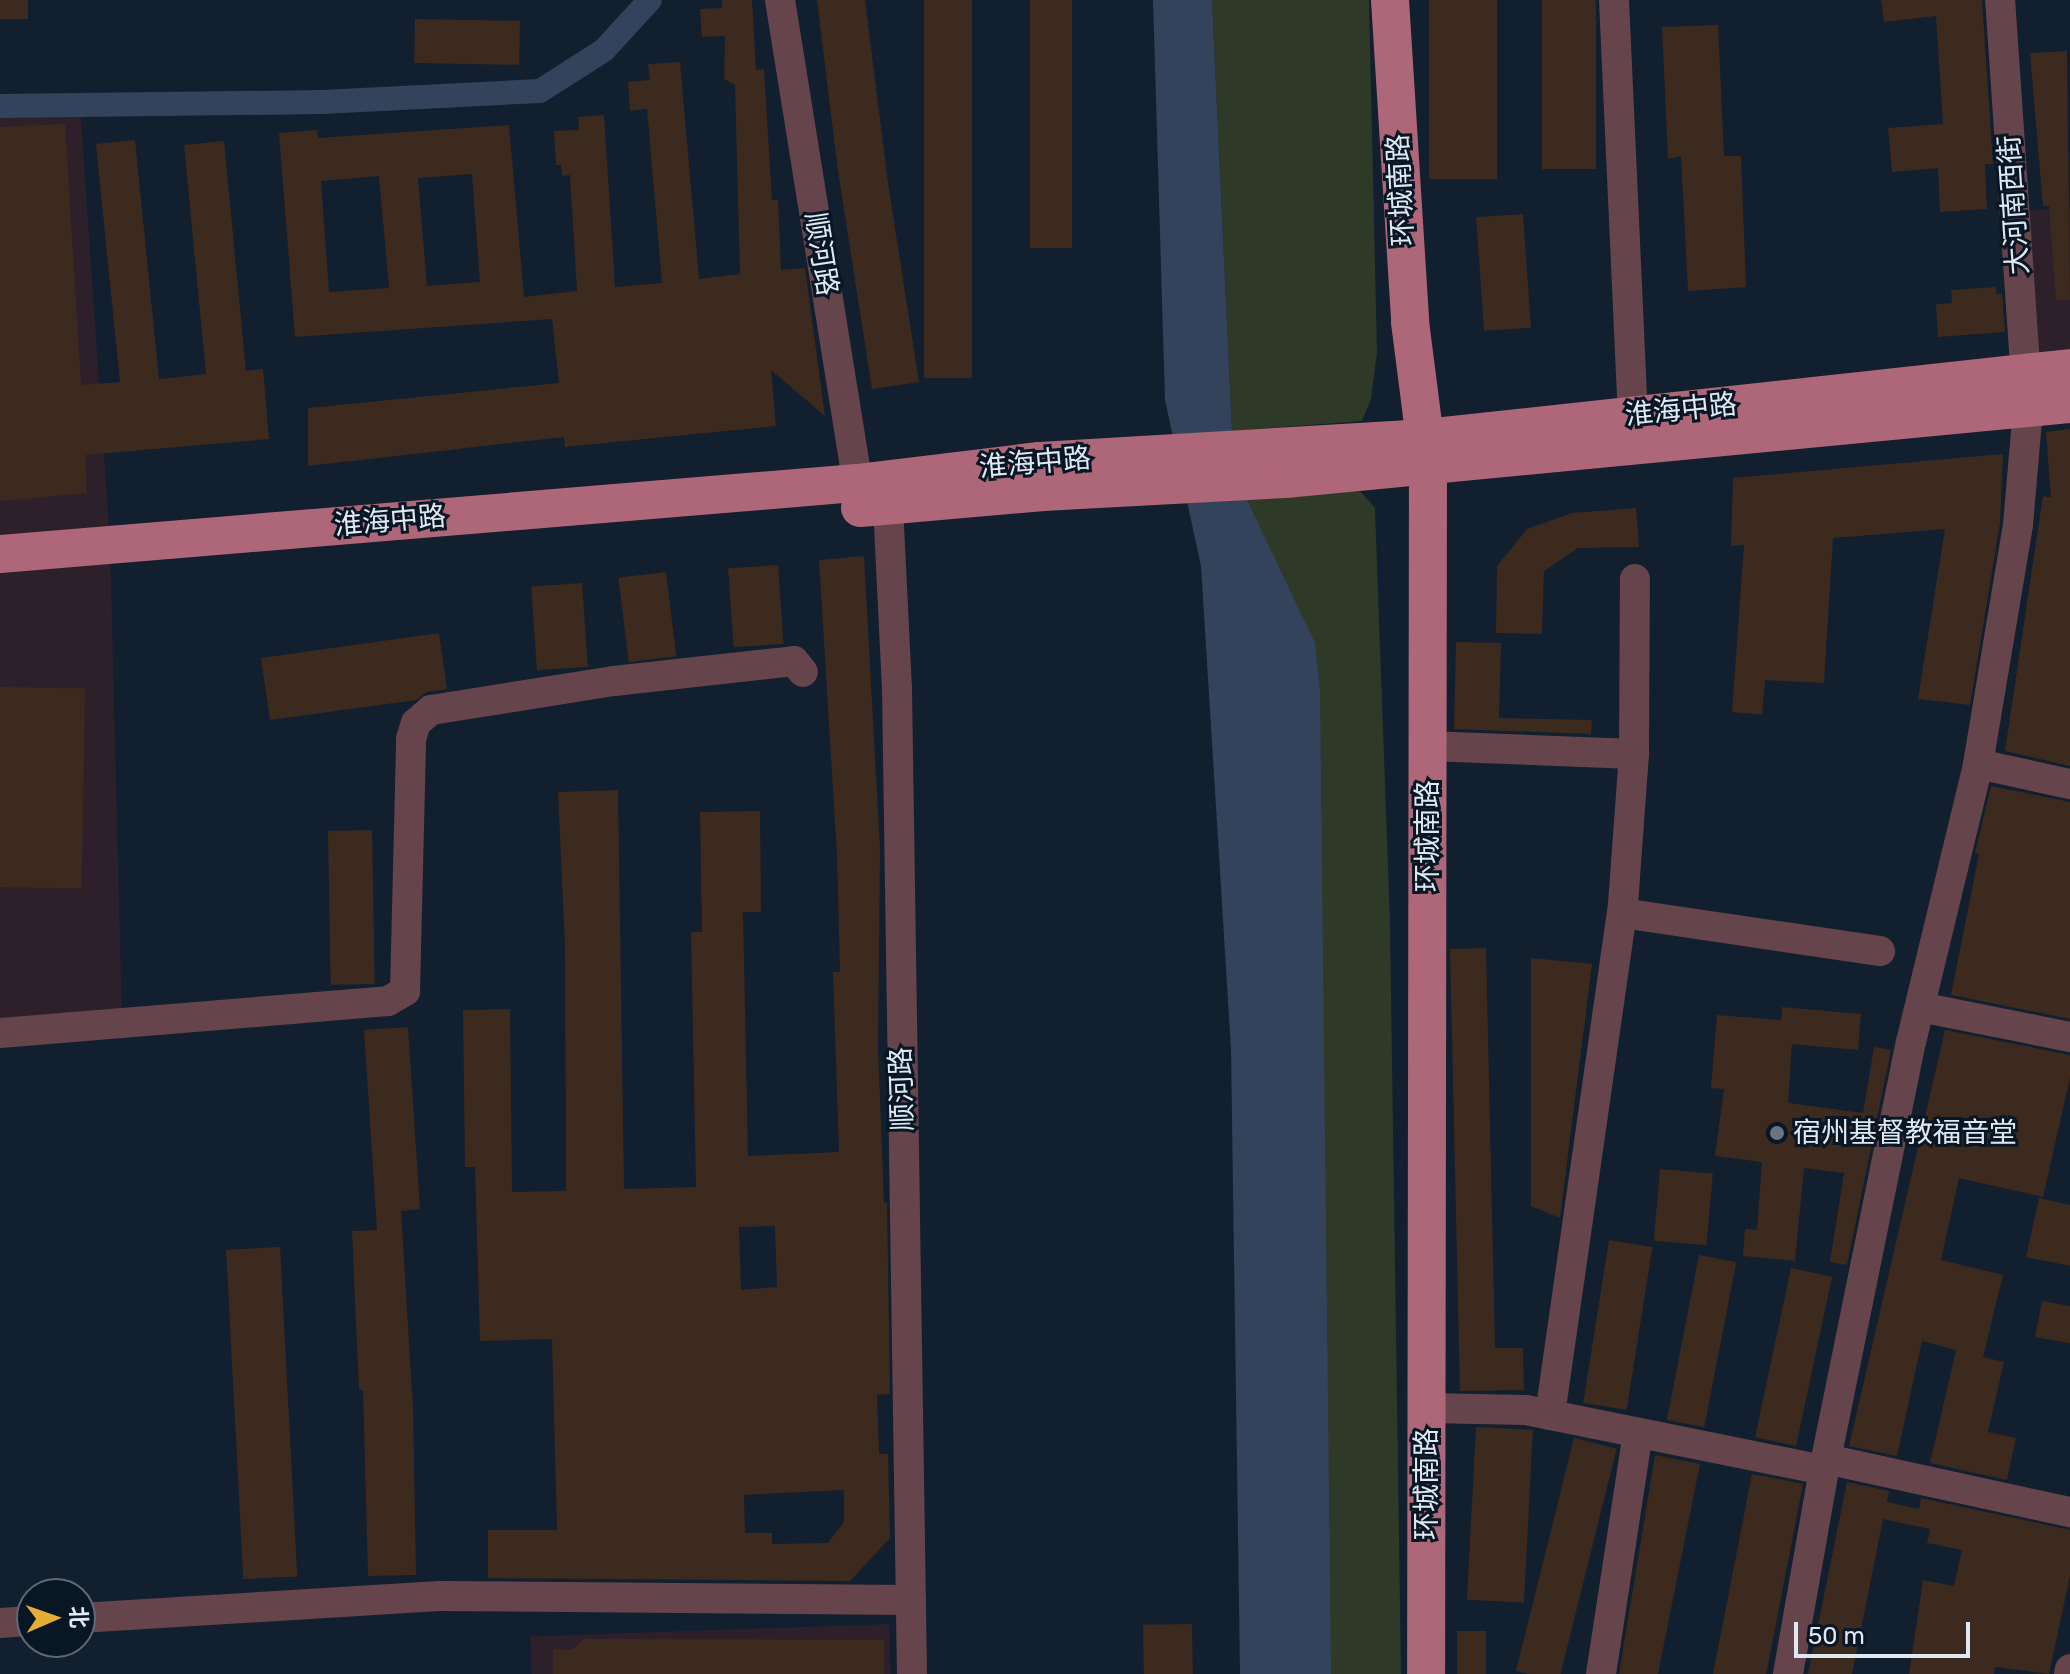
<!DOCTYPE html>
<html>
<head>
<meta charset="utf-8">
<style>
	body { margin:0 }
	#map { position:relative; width:2070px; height:1674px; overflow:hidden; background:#121f2e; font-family:Rubik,"Noto Sans SC",sans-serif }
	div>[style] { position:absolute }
	.commercial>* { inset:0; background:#2e202b; transform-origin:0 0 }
	.green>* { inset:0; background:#2e3928 }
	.water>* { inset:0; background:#33435c }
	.canal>* { height:24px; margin:-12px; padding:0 12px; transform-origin:12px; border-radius:12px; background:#33435c }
	.building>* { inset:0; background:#3d2a1e; transform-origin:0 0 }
	.minor>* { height:30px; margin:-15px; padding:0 15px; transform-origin:15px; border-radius:15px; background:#66444b }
	.major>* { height:38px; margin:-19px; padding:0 19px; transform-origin:19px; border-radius:19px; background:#ae6778 }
	.dots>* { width:22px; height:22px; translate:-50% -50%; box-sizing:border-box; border:4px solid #091624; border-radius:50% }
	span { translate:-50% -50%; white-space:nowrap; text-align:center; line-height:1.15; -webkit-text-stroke:6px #091624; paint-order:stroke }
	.street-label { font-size:28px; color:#e0e9f3 }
	.poi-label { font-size:28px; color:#e0e9f3 }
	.left { translate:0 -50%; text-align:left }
	.north { position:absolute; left:16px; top:1578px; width:80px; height:80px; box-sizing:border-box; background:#091624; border:2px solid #5f6a77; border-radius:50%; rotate:88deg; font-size:22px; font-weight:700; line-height:32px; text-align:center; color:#e0e9f3 }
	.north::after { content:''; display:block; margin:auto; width:28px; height:36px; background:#e4ae35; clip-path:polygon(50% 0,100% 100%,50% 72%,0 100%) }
	.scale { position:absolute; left:1794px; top:1622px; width:176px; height:36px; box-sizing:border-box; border:4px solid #e0e9f3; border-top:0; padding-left:10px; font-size:24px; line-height:28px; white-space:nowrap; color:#e0e9f3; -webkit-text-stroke:6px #091624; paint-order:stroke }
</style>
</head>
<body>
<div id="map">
	<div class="commercial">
		<i style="clip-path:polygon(80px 105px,110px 544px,122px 1023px,0 1033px,0 106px)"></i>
		<i style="clip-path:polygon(2070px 207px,2070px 368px,2026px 372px,2014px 212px)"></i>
		<i style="left:889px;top:1624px;width:50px;height:359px;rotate:88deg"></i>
	</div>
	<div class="green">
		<i style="clip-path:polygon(1212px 0,1369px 0,1377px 353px,1371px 399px,1362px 421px,1232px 431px)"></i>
		<i style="clip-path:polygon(1326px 486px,1361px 492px,1375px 508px,1390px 924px,1401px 1674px,1319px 1674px,1240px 501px)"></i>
	</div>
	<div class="water">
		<i style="clip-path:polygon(1153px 0,1212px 0,1232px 431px,1238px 481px,1315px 643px,1320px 691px,1331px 1674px,1240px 1674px,1231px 1049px,1201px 566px,1165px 400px)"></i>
	</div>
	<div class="canal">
		<i style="left:0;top:106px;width:322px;rotate:-0.7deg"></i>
		<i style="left:322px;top:102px;width:218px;rotate:-2.9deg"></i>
		<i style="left:540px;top:91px;width:76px;rotate:-32.6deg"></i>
		<i style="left:604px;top:50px;width:68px;rotate:-47.4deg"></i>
	</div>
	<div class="building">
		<i style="left:0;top:0;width:28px;height:19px"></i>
		<i style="clip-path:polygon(evenodd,722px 0,752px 0,756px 70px,764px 69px,772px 200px,778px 200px,781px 270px,805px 268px,825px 416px,771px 370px,776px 426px,565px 447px,564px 437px,308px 466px,308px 408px,559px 383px,552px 319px,295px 337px,279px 133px,317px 130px,318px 138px,509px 125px,524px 297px,577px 291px,570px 175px,562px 176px,561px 165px,556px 165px,554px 131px,579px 130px,578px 117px,604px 115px,615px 287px,662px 283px,647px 109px,630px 111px,628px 82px,650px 80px,648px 64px,680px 62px,699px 279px,740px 274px,735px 85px,724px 79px,725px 36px,702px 37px,700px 9px,722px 8px,722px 0,472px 174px,480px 282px,427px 286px,418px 178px,472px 174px,722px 0,379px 176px,389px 288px,329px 292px,321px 181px,379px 176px)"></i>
		<i style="clip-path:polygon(817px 0,865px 0,888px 183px,919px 382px,872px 389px,838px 171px)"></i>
		<i style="left:924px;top:0;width:48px;height:378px"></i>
		<i style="left:1030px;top:0;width:42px;height:248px"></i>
		<i style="left:1429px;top:0;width:68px;height:179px"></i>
		<i style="left:1542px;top:0;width:54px;height:169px"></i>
		<i style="clip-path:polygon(1881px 0,1982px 0,1993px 164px,1985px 164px,1987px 209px,1940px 212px,1938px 168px,1892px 172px,1888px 128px,1943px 124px,1936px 16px,1884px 22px)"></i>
		<i style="left:415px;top:19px;width:105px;height:44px;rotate:1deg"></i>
		<i style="clip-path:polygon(1718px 25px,1724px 156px,1741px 156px,1746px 287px,1688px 291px,1681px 156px,1668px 159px,1662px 27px)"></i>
		<i style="clip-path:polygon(2067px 51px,2070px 300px,2056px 300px,2049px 206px,2043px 206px,2030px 53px)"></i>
		<i style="clip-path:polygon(65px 124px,81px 385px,120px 382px,96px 144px,135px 140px,159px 379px,206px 374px,184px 145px,224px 141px,246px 371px,263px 369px,269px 439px,85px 455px,87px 493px,0 501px,0 127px)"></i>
		<i style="left:1523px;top:214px;width:114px;height:47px;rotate:86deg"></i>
		<i style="clip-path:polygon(1996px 287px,1996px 294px,2002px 294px,2005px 332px,1938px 337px,1936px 304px,1952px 303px,1951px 290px)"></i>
		<i style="clip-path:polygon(2070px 429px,2070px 766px,2005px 751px,2043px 496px,2051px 498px,2046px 432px)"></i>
		<i style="clip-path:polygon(2003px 454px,2000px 523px,1970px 705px,1918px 699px,1945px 529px,1833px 538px,1824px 683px,1765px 680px,1762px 715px,1732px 712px,1744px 545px,1731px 546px,1733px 478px)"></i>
		<i style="clip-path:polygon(1636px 508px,1639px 547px,1578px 548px,1544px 571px,1542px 634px,1496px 633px,1497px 566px,1527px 529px,1572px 513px)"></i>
		<i style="clip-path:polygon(evenodd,864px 556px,880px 848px,878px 1047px,884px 1203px,887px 1203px,890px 1394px,877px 1395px,879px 1454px,888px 1454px,890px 1538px,850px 1581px,488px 1578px,488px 1530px,557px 1530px,552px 1339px,480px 1341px,475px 1167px,465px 1167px,463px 1010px,510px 1009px,512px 1192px,566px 1191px,565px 944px,558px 792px,618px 790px,624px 1189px,696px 1187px,691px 932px,702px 932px,700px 812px,760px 811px,761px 912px,743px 912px,748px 1156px,839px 1152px,833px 972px,840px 972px,837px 855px,819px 560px,864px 556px,775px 1226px,777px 1287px,741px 1290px,739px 1227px,775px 1226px,864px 556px,844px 1490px,844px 1522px,828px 1543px,772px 1544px,772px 1533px,745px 1533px,744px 1495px,844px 1490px)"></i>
		<i style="left:778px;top:565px;width:79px;height:50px;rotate:86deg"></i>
		<i style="left:666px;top:572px;width:85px;height:48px;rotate:83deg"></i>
		<i style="left:582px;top:583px;width:84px;height:51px;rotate:86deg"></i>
		<i style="clip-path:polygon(439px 633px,447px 689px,427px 692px,416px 700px,270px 720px,261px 658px)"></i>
		<i style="clip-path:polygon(1456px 642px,1501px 643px,1499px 718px,1592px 720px,1591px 734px,1454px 729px)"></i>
		<i style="left:0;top:687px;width:85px;height:200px;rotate:1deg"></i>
		<i style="clip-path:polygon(1991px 786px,2070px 802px,2070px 1019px,1951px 995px,1979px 854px,1975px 853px)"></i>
		<i style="left:372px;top:830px;width:154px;height:44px;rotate:89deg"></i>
		<i style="clip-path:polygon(1486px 948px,1495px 1348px,1523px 1348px,1524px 1390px,1460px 1391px,1450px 949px)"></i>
		<i style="clip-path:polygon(1531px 958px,1592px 964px,1560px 1218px,1531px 1206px)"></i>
		<i style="clip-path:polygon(1782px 1007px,1861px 1014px,1858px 1050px,1792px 1044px,1788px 1103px,1863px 1113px,1874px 1047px,1891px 1050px,1847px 1265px,1830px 1262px,1844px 1173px,1804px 1168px,1795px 1261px,1743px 1256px,1745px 1229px,1757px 1230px,1762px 1162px,1715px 1156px,1724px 1089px,1711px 1088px,1717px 1015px,1781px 1020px)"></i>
		<i style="clip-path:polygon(408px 1027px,420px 1209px,401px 1211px,413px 1408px,416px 1575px,368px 1576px,363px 1390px,359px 1390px,352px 1231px,377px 1230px,364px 1030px)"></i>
		<i style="clip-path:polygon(1945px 1030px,2070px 1055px,2070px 1078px,2043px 1197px,1959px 1178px,1941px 1260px,2003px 1275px,1983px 1357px,2004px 1362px,1988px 1432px,2016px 1438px,2007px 1480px,1930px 1463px,1956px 1350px,1922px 1341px,1897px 1456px,1849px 1446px)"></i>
		<i style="left:1660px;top:1169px;width:53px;height:72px;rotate:5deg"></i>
		<i style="clip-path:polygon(2039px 1198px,2070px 1205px,2070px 1266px,2026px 1257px)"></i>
		<i style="left:1609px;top:1240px;width:44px;height:165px;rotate:9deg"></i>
		<i style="left:280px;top:1247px;width:330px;height:54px;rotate:87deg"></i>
		<i style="left:1699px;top:1255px;width:38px;height:168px;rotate:11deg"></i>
		<i style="left:1791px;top:1268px;width:42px;height:173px;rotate:12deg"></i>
		<i style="clip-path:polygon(2042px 1301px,2070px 1306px,2070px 1343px,2035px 1337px)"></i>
		<i style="left:1476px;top:1427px;width:57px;height:173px;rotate:3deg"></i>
		<i style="left:1574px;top:1438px;width:44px;height:240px;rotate:14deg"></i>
		<i style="clip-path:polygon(1655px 1455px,1700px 1464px,1658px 1674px,1619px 1674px)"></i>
		<i style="clip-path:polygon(1752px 1474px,1803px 1484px,1770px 1655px,1766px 1674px,1713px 1674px)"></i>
		<i style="clip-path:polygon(1847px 1482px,1889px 1491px,1887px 1502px,1919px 1509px,1921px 1498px,2070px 1530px,2070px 1576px,2049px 1674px,1995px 1667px,1994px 1674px,1909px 1674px,1923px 1580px,1954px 1586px,1962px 1550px,1927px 1543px,1930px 1529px,1883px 1519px,1852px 1674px,1808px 1674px)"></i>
		<i style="left:1192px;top:1624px;width:50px;height:49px;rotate:89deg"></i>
		<i style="left:1457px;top:1631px;width:29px;height:43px"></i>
		<i style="clip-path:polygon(584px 1639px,884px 1640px,884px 1674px,553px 1674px,553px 1649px,572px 1650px)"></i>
	</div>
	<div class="minor">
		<i style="left:780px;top:0;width:510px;rotate:80.87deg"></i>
		<i style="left:1614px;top:0;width:415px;rotate:87.4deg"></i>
		<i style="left:888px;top:505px;width:183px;rotate:87.2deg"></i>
		<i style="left:897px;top:688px;width:986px;rotate:89.13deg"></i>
		<i style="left:1428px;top:746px;width:206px;rotate:2.2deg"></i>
		<i style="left:1634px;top:754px;width:151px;rotate:94.2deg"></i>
		<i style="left:1623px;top:905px;width:515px;rotate:98.15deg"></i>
		<i style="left:1634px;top:754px;width:175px;rotate:-89.7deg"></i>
		<i style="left:1978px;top:764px;width:94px;rotate:12.3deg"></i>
		<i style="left:1622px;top:913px;width:261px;rotate:8.4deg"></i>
		<i style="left:1920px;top:1007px;width:153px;rotate:11.3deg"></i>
		<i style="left:0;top:1033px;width:389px;rotate:-4.7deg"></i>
		<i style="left:388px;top:1001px;width:20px;rotate:-30deg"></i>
		<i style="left:405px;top:991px;width:252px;rotate:-88.6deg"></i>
		<i style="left:411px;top:739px;width:17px;rotate:-73deg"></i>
		<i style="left:416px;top:723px;width:20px;rotate:-41deg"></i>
		<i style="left:431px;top:710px;width:185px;rotate:-9deg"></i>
		<i style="left:614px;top:681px;width:181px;rotate:-6.3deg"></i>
		<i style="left:794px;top:661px;width:14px;rotate:51deg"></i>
		<i style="left:1427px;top:1408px;width:99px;rotate:1.2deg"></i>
		<i style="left:1526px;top:1410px;width:304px;rotate:11.4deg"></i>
		<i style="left:1826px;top:1459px;width:250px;rotate:12.3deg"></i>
		<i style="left:80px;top:1618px;width:360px;rotate:-3.5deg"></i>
		<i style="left:439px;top:1596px;width:472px;rotate:0.5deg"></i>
		<i style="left:0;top:1623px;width:32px;rotate:-4deg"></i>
		<i style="left:1601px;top:1674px;width:244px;rotate:-81.3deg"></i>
		<i style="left:1788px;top:1674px;width:218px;rotate:-80deg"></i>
		<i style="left:1826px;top:1459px;width:426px;rotate:-78.5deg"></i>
		<i style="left:1911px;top:1042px;width:286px;rotate:-76.4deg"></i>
		<i style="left:1978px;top:764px;width:242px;rotate:-80.5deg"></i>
		<i style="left:2018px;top:525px;width:116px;rotate:-85.1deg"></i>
		<i style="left:2028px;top:409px;width:410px;rotate:-93.9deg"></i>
		<i style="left:2069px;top:1674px;width:5px;rotate:-79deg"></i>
	</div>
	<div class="major">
		<i style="left:1390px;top:0;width:323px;rotate:86.4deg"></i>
		<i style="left:1410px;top:322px;width:141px;rotate:82.7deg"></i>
		<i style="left:1428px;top:462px;width:1212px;rotate:90.09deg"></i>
		<i style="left:860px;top:508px;width:184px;rotate:-5deg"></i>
		<i style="left:1043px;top:492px;width:242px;rotate:-3.1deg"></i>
		<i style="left:1285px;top:479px;width:789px;rotate:-5.46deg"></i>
		<i style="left:0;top:554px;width:860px;rotate:-4.74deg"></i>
		<i style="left:857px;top:483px;width:184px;rotate:-6.9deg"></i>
		<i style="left:1040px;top:461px;width:387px;rotate:-3.4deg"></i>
		<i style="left:1426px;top:438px;width:648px;rotate:-6.2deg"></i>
	</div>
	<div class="dots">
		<i style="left:1777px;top:1133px;background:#6b7280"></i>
	</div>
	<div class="street-label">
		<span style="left:1401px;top:190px;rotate:-93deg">环城南路</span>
		<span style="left:2014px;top:205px;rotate:-94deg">大河南西街</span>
		<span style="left:821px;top:254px;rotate:81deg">顺河路</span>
		<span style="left:1681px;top:410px;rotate:-6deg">淮海中路</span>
		<span style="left:1035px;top:463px;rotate:-5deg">淮海中路</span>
		<span style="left:390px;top:521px;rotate:-5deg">淮海中路</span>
		<span style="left:1428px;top:836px;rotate:-90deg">环城南路</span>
		<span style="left:902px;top:1089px;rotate:-92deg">顺河路</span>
		<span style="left:1427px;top:1484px;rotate:-90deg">环城南路</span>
	</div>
	<div class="poi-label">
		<span class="left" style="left:1793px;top:1133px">宿州基督教福音堂</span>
	</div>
	<div class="north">北</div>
	<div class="scale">50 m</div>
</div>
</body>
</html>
